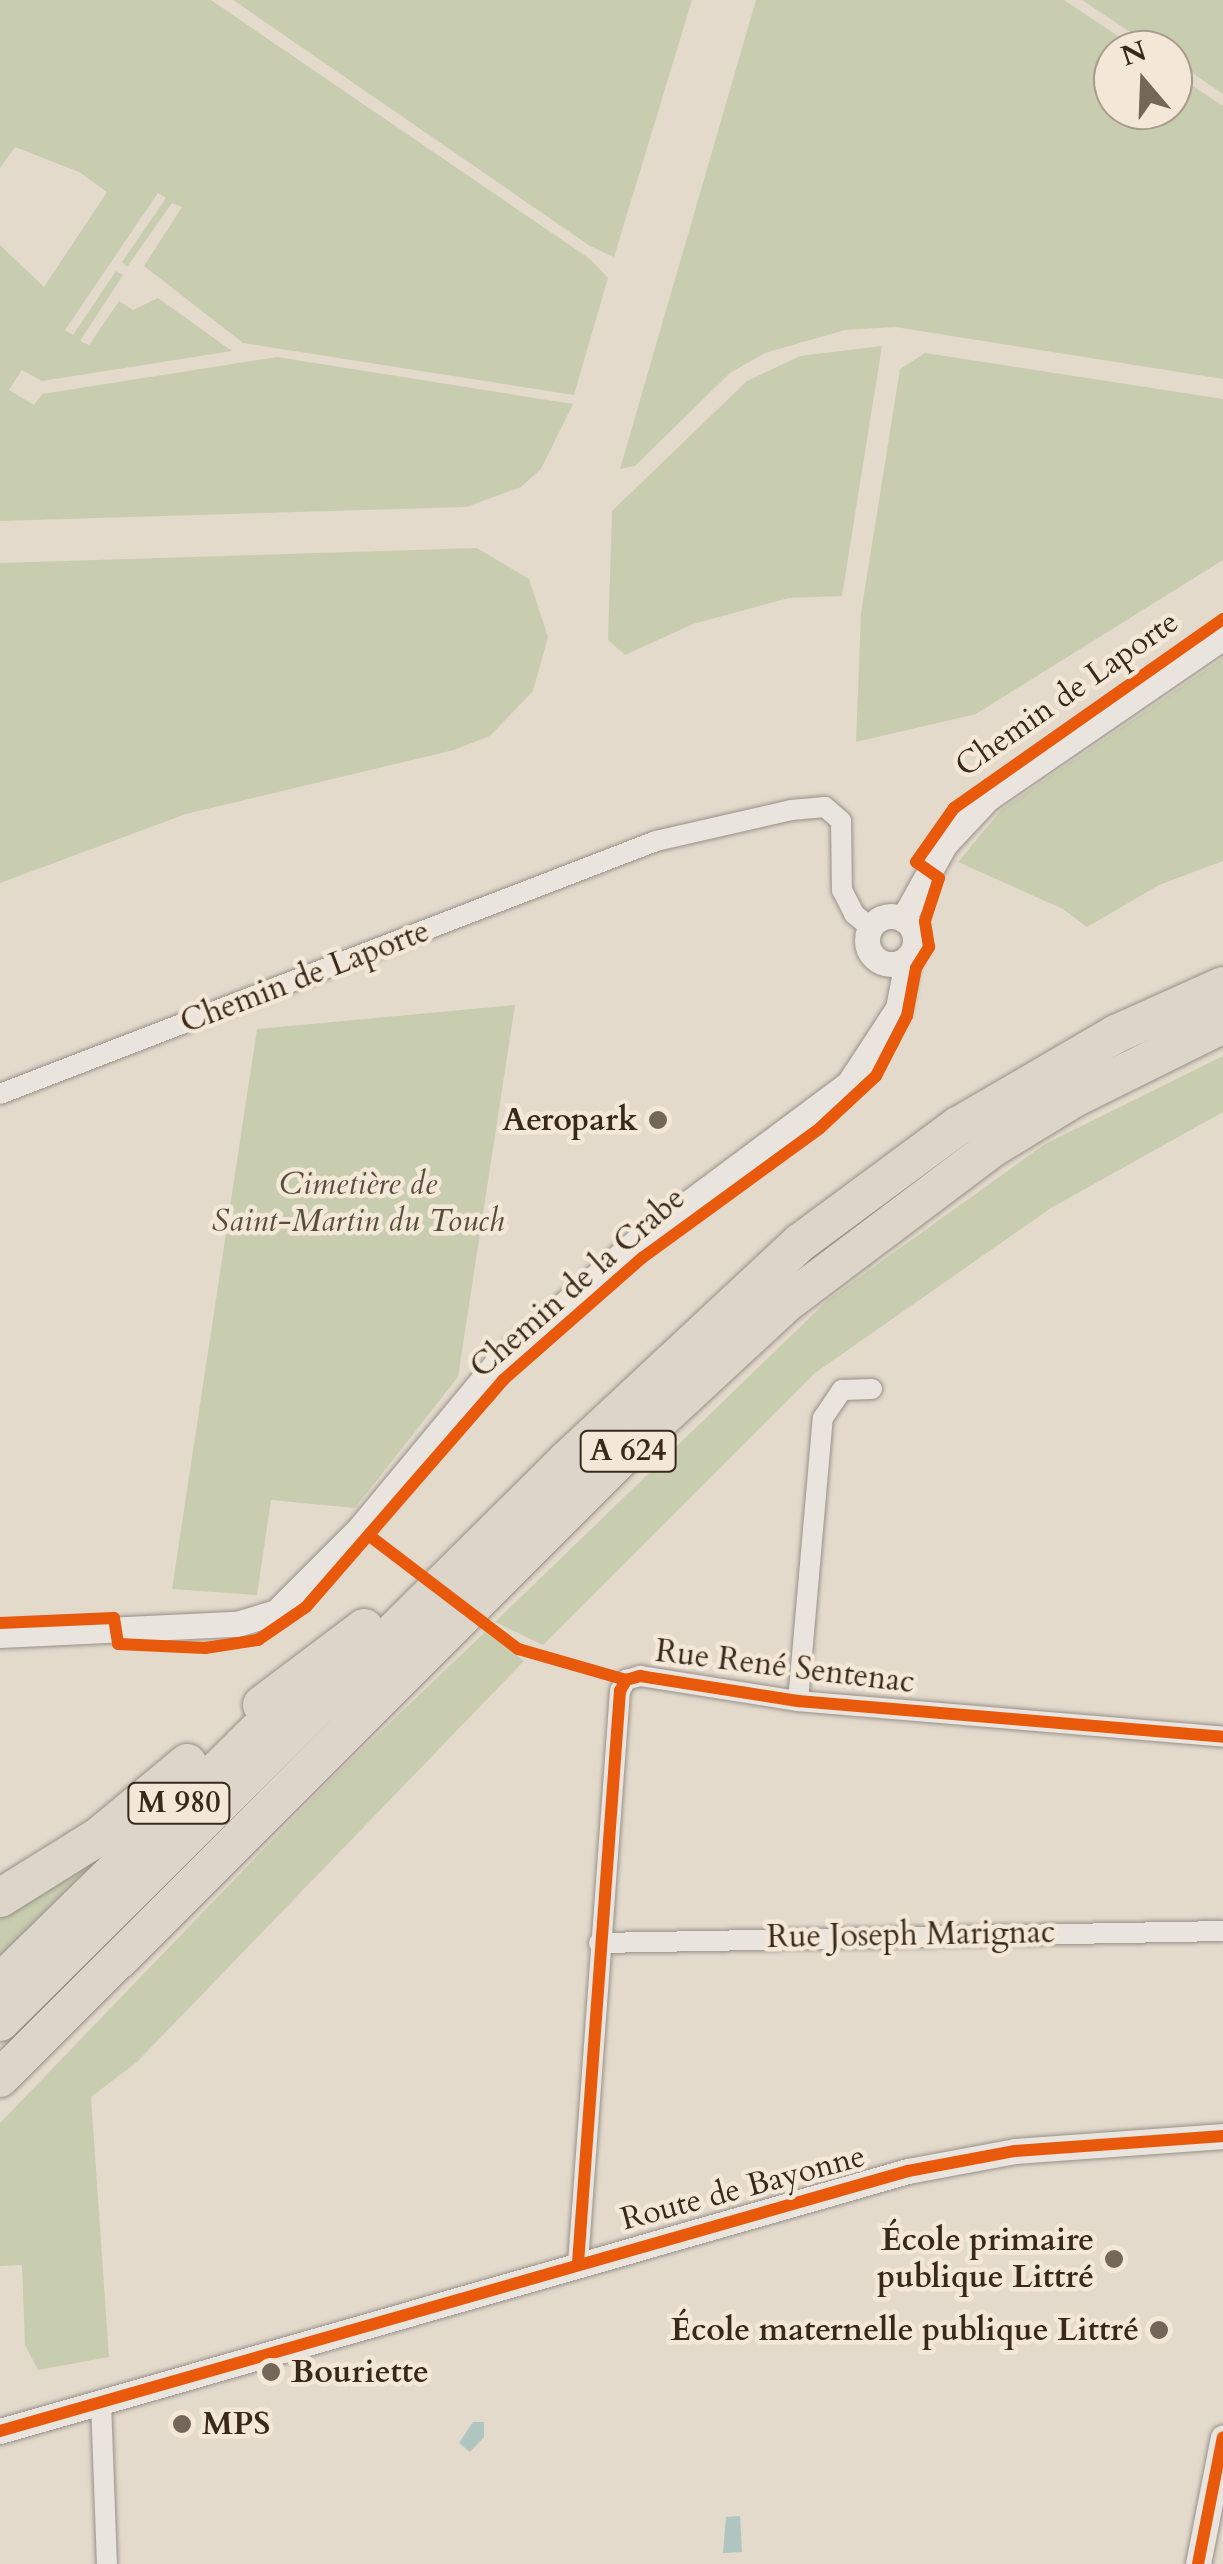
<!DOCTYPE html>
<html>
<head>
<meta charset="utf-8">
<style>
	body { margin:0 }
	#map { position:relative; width:1223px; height:2564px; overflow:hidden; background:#e3dacc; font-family:Cardo,serif }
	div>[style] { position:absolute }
	.green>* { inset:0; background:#c8cdb0 }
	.water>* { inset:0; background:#b0c4c0 }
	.roads { filter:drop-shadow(0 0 2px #989188) drop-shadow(0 0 2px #989188) }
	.minor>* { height:20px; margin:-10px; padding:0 10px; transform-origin:10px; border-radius:10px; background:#e9e4de }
	.tertiary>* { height:25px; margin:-12.5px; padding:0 12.5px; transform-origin:12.5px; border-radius:12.5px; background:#e9e4de }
	.tertiary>.ring { margin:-12.5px; padding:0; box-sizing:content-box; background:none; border:25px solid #e9e4de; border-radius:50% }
	.motorway>* { height:38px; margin:-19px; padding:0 19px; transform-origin:19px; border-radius:19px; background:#ddd5c9 }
	.cycleway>* { height:12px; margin:-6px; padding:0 6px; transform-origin:6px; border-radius:6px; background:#e8590c }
	.dots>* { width:28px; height:28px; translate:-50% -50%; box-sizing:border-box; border:5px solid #f3e8d8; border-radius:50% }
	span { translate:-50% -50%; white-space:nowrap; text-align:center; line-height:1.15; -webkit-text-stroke:9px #f3e8d8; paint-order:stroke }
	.shield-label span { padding:2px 8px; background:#f3e8d8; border:2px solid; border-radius:8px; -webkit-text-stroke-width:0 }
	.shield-label { font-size:30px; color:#39291b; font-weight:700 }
	.street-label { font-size:32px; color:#39291b }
	.poi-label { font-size:32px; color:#39291b; font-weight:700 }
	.right { translate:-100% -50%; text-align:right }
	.left { translate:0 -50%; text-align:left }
	.park-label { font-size:32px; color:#574f3a; font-style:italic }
	.north { position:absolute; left:1093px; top:30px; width:100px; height:100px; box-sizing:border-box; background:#f3e8d8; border:2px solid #a99c8c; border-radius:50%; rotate:341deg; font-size:28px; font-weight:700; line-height:40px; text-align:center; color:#39291b }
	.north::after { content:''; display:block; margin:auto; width:35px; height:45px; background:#746759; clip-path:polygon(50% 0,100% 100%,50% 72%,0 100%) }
</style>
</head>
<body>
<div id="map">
	<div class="green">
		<i style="clip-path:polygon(0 0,211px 0,590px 259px,608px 278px,574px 395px,243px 343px,144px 266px,182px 207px,172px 203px,127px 267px,122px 262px,166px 198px,158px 193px,65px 330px,73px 335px,116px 271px,123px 275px,80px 341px,89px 345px,119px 301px,133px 310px,158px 298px,232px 351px,42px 381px,22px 370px,9px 390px,34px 405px,42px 394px,277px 357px,573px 404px,541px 469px,521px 487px,466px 507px,0 521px,0 245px,44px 287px,107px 192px,79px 172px,15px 147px,0 168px)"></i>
		<i style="clip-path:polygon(233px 0,692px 0,614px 257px,590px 246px)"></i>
		<i style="clip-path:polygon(756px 0,1064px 0,1139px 50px,1113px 50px,1113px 110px,1173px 110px,1173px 73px,1223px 106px,1223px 379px,895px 327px,845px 330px,765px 353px,730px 373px,635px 466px,620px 469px)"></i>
		<i style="clip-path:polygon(1082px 0,1223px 0,1223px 94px,1173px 60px,1173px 50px,1157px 50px)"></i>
		<i style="clip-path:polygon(882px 346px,842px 596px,789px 598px,693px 624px,625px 655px,608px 640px,612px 511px,747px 381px,800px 356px)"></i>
		<i style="clip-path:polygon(925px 353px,1223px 399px,1223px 560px,976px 714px,856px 742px,861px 613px,900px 369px)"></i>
		<i style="clip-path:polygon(477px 548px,529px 579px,548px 637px,533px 691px,490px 736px,454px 750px,186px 814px,0 883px,0 563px)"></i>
		<i style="clip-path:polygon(1223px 658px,1223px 861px,1159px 885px,1087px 927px,1063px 909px,958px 862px,1002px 809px)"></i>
		<i style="clip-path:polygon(515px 1005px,458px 1377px,355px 1508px,271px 1500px,257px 1595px,172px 1589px,257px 1029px)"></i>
		<i style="clip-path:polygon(1223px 1056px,1223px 1112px,1051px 1208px,815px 1373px,543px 1645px,495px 1622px,829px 1299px,1045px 1144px)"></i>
		<i style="clip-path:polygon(485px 1632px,524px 1661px,137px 2062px,91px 2097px,109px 2357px,38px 2370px,25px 2345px,22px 2265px,0 2266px,0 2123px,333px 1777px)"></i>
		<i style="clip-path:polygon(127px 1839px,0 1966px,0 1907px)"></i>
	</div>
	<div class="water">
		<i style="clip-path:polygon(473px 2422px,484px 2422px,484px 2437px,470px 2452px,459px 2443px)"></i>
		<i style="clip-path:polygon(740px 2516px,742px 2552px,723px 2553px,726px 2517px)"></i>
	</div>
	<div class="roads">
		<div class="minor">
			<i style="left:0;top:1094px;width:703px;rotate:-21.09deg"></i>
			<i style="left:656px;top:841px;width:139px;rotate:-12.9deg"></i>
			<i style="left:791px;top:810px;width:34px;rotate:-5deg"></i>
			<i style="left:825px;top:807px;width:21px;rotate:41deg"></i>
			<i style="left:841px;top:821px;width:69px;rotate:89.2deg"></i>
			<i style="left:842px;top:890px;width:27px;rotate:63deg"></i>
			<i style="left:854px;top:914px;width:21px;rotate:39deg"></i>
			<i style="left:798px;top:1701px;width:284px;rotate:-85deg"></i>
			<i style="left:823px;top:1418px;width:34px;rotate:-56deg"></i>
			<i style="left:842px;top:1390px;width:30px;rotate:-2deg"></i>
			<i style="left:599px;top:1943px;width:624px;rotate:-1.1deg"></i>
			<i style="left:578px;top:2263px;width:574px;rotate:-85.8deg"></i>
			<i style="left:620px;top:1691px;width:13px;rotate:-61deg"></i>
			<i style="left:626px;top:1680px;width:15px;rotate:-16deg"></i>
			<i style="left:640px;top:1676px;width:160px;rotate:9deg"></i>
			<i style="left:798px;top:1701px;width:427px;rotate:4.8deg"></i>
			<i style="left:101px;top:2402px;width:162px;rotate:87.9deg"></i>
		</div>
		<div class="tertiary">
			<i class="ring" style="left:867px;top:916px;width:23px;height:23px"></i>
			<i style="left:903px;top:919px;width:86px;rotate:-60.8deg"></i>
			<i style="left:945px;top:844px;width:63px;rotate:-46.9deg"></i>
			<i style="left:988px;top:798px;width:285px;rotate:-34.4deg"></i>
			<i style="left:0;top:1635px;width:237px;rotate:-2.7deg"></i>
			<i style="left:237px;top:1624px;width:41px;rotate:-17.1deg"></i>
			<i style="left:276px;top:1612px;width:117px;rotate:-45deg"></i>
			<i style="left:359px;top:1529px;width:214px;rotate:-50.3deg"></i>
			<i style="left:496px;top:1364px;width:186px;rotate:-41.1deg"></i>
			<i style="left:636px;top:1242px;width:266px;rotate:-36.7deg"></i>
			<i style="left:849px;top:1083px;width:90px;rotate:-56.8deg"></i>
			<i style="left:898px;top:1008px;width:52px;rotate:-78.9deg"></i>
			<i style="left:0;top:2431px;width:944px;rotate:-15.98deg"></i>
			<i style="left:908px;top:2171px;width:109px;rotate:-10.6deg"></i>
			<i style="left:1015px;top:2151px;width:209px;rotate:-4.1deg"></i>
			<i style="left:1198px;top:2564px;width:129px;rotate:-78.9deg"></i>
		</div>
		<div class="motorway">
			<i style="left:262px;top:1705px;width:128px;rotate:-37deg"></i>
			<i style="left:0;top:1898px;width:115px;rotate:-31.9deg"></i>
			<i style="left:98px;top:1837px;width:116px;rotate:-39.7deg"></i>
			<i style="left:0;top:1983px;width:406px;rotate:-44.4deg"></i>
			<i style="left:0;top:2022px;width:800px;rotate:-44.75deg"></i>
			<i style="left:568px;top:1459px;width:318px;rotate:-43deg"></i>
			<i style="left:801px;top:1242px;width:195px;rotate:-36.5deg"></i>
			<i style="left:958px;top:1126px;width:183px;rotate:-30.2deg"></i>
			<i style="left:1116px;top:1034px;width:117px;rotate:-24.2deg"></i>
			<i style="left:0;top:2078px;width:914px;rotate:-44.96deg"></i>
			<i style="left:647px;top:1432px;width:188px;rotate:-42.8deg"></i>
			<i style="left:785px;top:1304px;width:256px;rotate:-37deg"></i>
			<i style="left:989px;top:1150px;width:102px;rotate:-31.3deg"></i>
			<i style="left:1076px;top:1097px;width:164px;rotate:-26.4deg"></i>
		</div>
	</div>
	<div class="cycleway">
		<i style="left:371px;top:1537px;width:185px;rotate:37.3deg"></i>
		<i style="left:518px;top:1649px;width:112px;rotate:16deg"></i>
		<i style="left:0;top:1623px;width:114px;rotate:-2.5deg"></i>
		<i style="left:114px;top:1618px;width:26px;rotate:81deg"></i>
		<i style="left:118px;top:1644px;width:87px;rotate:2.6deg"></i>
		<i style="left:205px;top:1648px;width:54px;rotate:-8.6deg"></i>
		<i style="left:258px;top:1640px;width:58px;rotate:-34.5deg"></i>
		<i style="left:306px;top:1607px;width:301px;rotate:-49deg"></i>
		<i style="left:503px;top:1380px;width:185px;rotate:-41.3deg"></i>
		<i style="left:642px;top:1258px;width:220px;rotate:-36.1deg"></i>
		<i style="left:820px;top:1128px;width:76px;rotate:-42.9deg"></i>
		<i style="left:876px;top:1076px;width:68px;rotate:-62.7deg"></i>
		<i style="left:907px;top:1016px;width:49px;rotate:-79.4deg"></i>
		<i style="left:916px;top:968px;width:25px;rotate:-58deg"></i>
		<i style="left:929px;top:947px;width:26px;rotate:-99deg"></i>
		<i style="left:925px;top:921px;width:45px;rotate:-72deg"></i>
		<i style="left:939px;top:878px;width:28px;rotate:-145deg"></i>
		<i style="left:916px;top:862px;width:66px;rotate:-54.9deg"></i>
		<i style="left:954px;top:808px;width:329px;rotate:-35.1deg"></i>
		<i style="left:578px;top:2263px;width:574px;rotate:-85.8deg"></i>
		<i style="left:620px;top:1691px;width:13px;rotate:-61deg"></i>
		<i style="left:626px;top:1680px;width:15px;rotate:-16deg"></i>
		<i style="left:640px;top:1676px;width:160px;rotate:9deg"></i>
		<i style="left:798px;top:1701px;width:427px;rotate:4.8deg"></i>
		<i style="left:0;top:2431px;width:944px;rotate:-15.98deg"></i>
		<i style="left:908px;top:2171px;width:109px;rotate:-10.6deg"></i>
		<i style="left:1015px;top:2151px;width:209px;rotate:-4.1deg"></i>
		<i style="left:1198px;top:2564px;width:129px;rotate:-78.9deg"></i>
	</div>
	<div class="dots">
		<i style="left:658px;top:1120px;background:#746759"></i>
		<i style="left:1114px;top:2259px;background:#746759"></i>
		<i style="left:1159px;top:2330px;background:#746759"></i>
		<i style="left:271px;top:2372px;background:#746759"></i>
		<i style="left:182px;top:2424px;background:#746759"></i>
	</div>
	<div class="shield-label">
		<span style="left:628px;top:1451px">A 624</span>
		<span style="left:179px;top:1803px">M 980</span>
	</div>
	<div class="street-label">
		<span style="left:1067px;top:694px;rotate:-35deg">Chemin de Laporte</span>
		<span style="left:305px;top:977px;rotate:-21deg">Chemin de Laporte</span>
		<span style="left:578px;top:1283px;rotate:-41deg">Chemin de la Crabe</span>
		<span style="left:785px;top:1667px;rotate:7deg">Rue René Sentenac</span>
		<span style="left:911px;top:1935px;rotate:-1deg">Rue Joseph Marignac</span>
		<span style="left:743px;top:2188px;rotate:-15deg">Route de Bayonne</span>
	</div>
	<div class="poi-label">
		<span class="right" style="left:638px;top:1120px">Aeropark</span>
		<span class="right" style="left:1094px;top:2259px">École primaire<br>publique Littré</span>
		<span class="right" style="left:1139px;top:2330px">École maternelle publique Littré</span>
		<span class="left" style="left:291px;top:2372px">Bouriette</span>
		<span class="left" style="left:202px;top:2424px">MPS</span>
	</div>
	<div class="park-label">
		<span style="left:358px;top:1203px">Cimetière de<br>Saint-Martin du Touch</span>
	</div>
	<div class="north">N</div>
</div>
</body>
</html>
